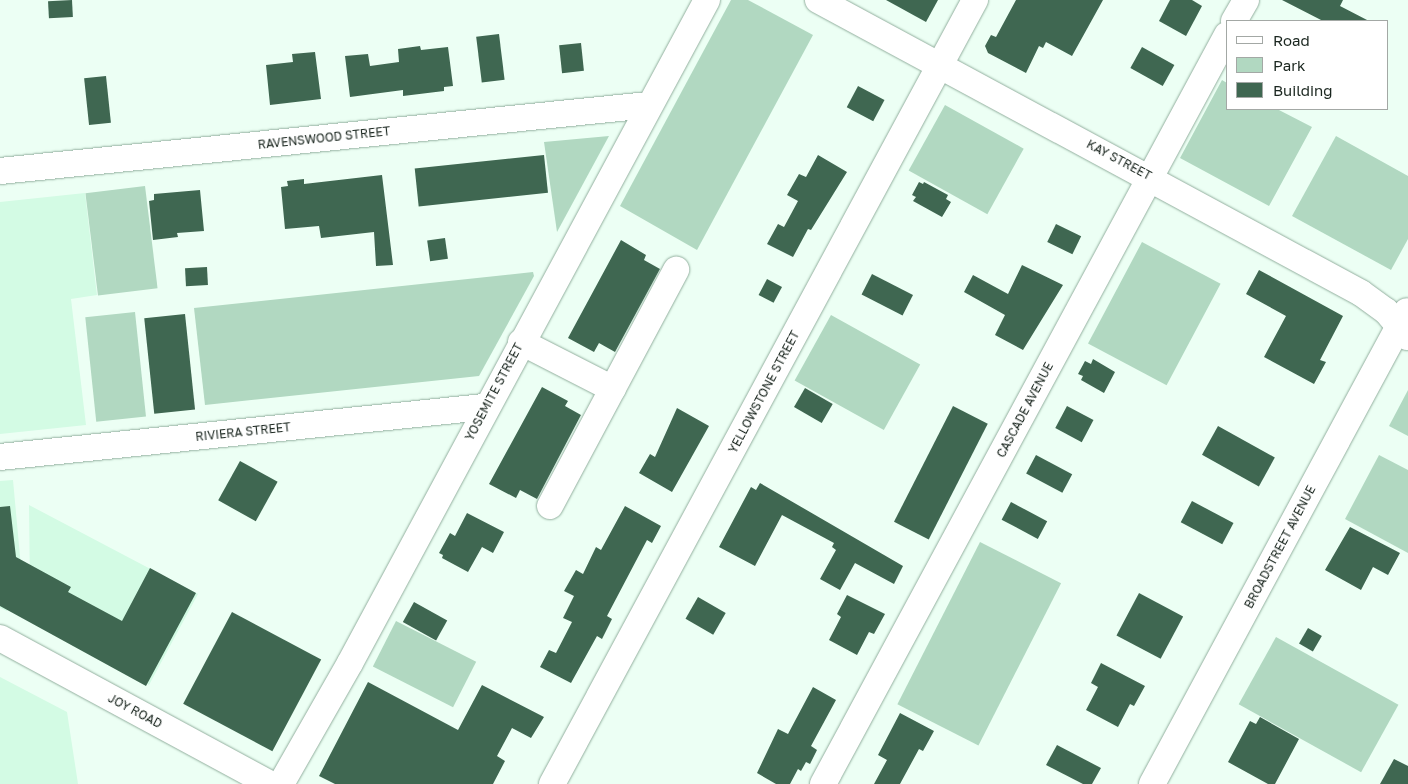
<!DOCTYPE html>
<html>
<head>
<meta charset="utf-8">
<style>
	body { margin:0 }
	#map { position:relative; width:1408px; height:784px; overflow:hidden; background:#ecfff4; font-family:"Golos Text",sans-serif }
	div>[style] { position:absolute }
	.built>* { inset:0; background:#d3fbe4 }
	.green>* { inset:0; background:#b1d8c1; transform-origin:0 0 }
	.building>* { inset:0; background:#3f6751; transform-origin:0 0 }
	.roads { filter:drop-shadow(0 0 1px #92af9e) drop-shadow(0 0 1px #92af9e) }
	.minor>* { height:26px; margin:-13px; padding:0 13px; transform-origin:13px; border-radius:13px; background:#fff }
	span { translate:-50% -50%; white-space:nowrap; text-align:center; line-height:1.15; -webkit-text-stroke:5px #fff; paint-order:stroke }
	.street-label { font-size:12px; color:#1a261f }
	.legend { position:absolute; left:1226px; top:20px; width:162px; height:90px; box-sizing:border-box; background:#fff; border:1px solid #a3a8a5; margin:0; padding:6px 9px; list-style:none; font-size:15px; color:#1a261f }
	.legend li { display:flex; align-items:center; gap:10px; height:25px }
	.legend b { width:25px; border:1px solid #a3a8a5 }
</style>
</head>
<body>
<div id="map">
	<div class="built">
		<i style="clip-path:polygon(85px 193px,97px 295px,71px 299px,86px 425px,0 434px,0 202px)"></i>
		<i style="clip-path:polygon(13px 480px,22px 578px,7px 611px,0 608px,0 481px)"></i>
		<i style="clip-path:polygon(29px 505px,198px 594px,149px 685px,16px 613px,30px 587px)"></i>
		<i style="clip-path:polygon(0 677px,67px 712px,78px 784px,0 784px)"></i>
	</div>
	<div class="green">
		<i style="clip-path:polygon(731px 0,748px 0,813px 35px,697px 250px,620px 206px)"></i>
		<i style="clip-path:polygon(1222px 80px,1227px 83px,1227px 109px,1277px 109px,1312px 127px,1269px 206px,1180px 158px)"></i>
		<i style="left:945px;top:105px;width:90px;height:75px;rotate:29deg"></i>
		<i style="clip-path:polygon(609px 136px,557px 232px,544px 142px)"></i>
		<i style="clip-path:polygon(1336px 136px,1408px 176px,1408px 239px,1391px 270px,1292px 216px)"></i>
		<i style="left:145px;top:186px;width:103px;height:60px;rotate:83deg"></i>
		<i style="left:1142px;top:242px;width:89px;height:115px;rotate:28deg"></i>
		<i style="clip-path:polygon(533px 272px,534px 276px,479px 376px,205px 405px,194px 308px)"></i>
		<i style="left:135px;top:312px;width:105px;height:50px;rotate:84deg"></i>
		<i style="left:831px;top:315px;width:102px;height:75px;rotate:29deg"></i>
		<i style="clip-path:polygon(1408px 390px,1408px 436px,1389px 426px)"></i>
		<i style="clip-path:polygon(1379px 455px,1408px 470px,1408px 553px,1345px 519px)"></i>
		<i style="left:980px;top:542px;width:91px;height:182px;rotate:27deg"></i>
		<i style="left:396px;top:621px;width:90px;height:51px;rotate:27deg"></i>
		<i style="left:1276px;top:637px;width:140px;height:77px;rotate:29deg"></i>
	</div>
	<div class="building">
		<i style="left:72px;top:0;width:17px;height:24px;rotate:87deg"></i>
		<i style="clip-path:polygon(886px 0,938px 0,926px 22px)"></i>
		<i style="clip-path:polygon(1016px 0,1103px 0,1072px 56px,1046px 42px,1043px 48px,1039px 46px,1026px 73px,988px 53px,985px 46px,991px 35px,996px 37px)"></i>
		<i style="clip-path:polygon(1170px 0,1192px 0,1202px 6px,1186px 36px,1159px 21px)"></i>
		<i style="clip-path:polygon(1282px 0,1343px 0,1340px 6px,1369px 21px,1323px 21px)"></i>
		<i style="left:499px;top:34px;width:46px;height:23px;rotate:83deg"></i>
		<i style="left:581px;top:43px;width:28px;height:22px;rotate:84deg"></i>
		<i style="clip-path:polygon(420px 46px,421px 50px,448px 47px,453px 86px,444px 87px,444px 91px,403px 96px,403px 90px,350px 97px,345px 56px,368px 54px,370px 66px,399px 62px,398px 49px)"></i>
		<i style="left:1142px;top:47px;width:37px;height:24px;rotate:29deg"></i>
		<i style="clip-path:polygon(315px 52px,321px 99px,270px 105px,266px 65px,293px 62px,292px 54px)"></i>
		<i style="left:106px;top:76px;width:47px;height:22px;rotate:84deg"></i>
		<i style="left:858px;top:86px;width:30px;height:24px;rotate:28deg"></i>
		<i style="left:544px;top:155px;width:38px;height:130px;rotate:84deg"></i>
		<i style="clip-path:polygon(818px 155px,847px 172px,811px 230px,808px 229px,793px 257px,767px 244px,778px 224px,784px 227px,798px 201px,787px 195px,799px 174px,806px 177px)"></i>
		<i style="clip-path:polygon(382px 175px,393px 265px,376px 266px,374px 232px,321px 238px,319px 226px,285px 229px,281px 187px,288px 186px,287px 181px,304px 179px,304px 184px)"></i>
		<i style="clip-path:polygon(919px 182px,923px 184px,924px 182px,948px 195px,946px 199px,951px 202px,942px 217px,913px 201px,916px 197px,912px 195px)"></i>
		<i style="clip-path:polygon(200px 190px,204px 231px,177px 233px,178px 237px,153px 240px,149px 201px,154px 200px,154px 194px)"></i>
		<i style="left:1056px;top:224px;width:28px;height:20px;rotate:26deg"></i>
		<i style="left:445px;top:238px;width:21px;height:18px;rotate:82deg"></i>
		<i style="clip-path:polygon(621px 240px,646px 255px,644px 260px,660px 269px,615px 352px,599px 343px,594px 352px,568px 338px)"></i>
		<i style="clip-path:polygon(1022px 265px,1063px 285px,1023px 350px,995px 335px,1005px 315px,964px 292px,973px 275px,1008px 294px)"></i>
		<i style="left:207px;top:267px;width:18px;height:22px;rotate:87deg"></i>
		<i style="clip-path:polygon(1259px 270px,1343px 316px,1320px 360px,1326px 362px,1314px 384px,1264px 357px,1286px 316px,1246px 294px)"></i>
		<i style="left:872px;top:274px;width:46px;height:23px;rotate:27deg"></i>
		<i style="left:767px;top:279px;width:17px;height:18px;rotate:28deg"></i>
		<i style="left:185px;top:314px;width:96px;height:41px;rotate:84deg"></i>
		<i style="clip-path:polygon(1093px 359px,1115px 372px,1104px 393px,1081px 380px,1083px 376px,1078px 374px,1085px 361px,1091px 364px)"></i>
		<i style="clip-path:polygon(542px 387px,568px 401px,565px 406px,581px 415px,537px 499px,520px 490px,516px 498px,489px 484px)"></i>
		<i style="left:805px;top:388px;width:32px;height:22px;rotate:30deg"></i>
		<i style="left:953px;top:406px;width:39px;height:130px;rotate:27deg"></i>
		<i style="left:1067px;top:406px;width:30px;height:25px;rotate:28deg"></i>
		<i style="clip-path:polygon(677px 408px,709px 426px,672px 492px,639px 473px,650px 454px,655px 457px)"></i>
		<i style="left:1218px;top:426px;width:65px;height:33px;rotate:29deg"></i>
		<i style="left:1036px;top:455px;width:41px;height:21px;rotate:28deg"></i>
		<i style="left:240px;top:461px;width:43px;height:45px;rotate:29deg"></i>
		<i style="clip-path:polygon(760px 483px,903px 566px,894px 584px,855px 563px,840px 590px,820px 579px,836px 550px,832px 547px,834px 543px,782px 515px,755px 566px,719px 547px,751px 487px,756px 490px)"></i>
		<i style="left:1192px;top:501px;width:47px;height:24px;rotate:28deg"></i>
		<i style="left:1011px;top:502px;width:41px;height:20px;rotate:28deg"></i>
		<i style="clip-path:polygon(10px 506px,16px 557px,71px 587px,68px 592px,122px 621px,150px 568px,196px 593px,146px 686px,0 606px,0 507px)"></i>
		<i style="clip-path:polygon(625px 506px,661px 526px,652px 543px,647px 540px,607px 616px,612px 619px,602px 639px,597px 636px,571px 683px,540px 667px,549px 650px,556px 653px,572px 622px,563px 618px,574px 596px,564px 591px,576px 570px,583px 574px,596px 547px,601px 550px)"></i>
		<i style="clip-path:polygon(467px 513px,504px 532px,493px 553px,482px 547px,468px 572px,442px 558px,443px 555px,439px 553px,450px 533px,455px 536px)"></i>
		<i style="clip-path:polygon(1350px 527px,1400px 553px,1388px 575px,1373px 567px,1361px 590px,1325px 570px)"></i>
		<i style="left:1139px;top:593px;width:50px;height:48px;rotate:28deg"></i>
		<i style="clip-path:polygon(847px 595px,885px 614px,874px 634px,869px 632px,857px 655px,829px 640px,841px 617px,837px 614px)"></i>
		<i style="left:698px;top:597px;width:32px;height:25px;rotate:30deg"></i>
		<i style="left:414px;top:602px;width:38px;height:23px;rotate:29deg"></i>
		<i style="left:232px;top:612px;width:101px;height:104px;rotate:28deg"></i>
		<i style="left:1308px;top:628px;width:16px;height:18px;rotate:30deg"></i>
		<i style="clip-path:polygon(1101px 663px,1145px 686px,1134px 706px,1130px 704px,1118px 727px,1086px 710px,1098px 687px,1091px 683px)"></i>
		<i style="clip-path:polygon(368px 682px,458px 730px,482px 685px,544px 717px,531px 738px,512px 728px,497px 756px,505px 761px,493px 784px,335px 784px,319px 776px)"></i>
		<i style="clip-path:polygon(813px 687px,836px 700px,811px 746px,817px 750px,810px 764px,806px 762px,801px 771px,798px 769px,790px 784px,776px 784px,757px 773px,778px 729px,788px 734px)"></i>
		<i style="clip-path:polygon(900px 713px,934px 731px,923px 751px,919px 749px,900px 784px,874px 784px,887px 760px,878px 755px)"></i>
		<i style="clip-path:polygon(1260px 717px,1299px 739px,1275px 784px,1268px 784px,1228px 762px,1250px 721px,1256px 724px)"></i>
		<i style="clip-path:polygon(1057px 745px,1101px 768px,1092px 784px,1083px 784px,1046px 765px)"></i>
		<i style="clip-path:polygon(1394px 759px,1408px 766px,1408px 784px,1380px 784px)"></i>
	</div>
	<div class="roads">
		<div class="minor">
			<i style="left:818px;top:0;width:617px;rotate:28.35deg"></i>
			<i style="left:1361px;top:293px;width:31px;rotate:36deg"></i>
			<i style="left:1386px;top:311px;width:34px;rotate:50deg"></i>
			<i style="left:1234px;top:21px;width:24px;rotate:-60deg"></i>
			<i style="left:0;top:171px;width:652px;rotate:-5.81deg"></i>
			<i style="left:521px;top:342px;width:103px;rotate:27.1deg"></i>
			<i style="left:0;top:457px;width:489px;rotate:-5.9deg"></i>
			<i style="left:550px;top:506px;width:268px;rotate:-61.9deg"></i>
			<i style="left:0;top:638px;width:307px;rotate:28.4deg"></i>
			<i style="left:281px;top:784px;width:139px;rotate:-60.3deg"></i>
			<i style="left:350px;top:663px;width:753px;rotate:-61.7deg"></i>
			<i style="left:552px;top:784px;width:891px;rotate:-61.65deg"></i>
			<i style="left:823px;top:784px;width:851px;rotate:-61.66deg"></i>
			<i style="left:1152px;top:784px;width:537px;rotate:-61.67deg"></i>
		</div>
	</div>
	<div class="street-label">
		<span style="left:324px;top:138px;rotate:-6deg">RAVENSWOOD STREET</span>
		<span style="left:1119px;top:160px;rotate:28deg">KAY STREET</span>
		<span style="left:494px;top:392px;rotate:-62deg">YOSEMITE STREET</span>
		<span style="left:764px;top:392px;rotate:-62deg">YELLOWSTONE STREET</span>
		<span style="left:1025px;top:410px;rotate:-62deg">CASCADE AVENUE</span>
		<span style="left:243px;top:432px;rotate:-6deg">RIVIERA STREET</span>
		<span style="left:1280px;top:547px;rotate:-62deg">BROADSTREET AVENUE</span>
		<span style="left:135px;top:711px;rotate:28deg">JOY ROAD</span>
	</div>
	<ul class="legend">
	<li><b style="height:6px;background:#fff"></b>Road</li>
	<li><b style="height:14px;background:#b1d8c1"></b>Park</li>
	<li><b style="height:14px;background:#3f6751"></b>Building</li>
	</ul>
</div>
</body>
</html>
